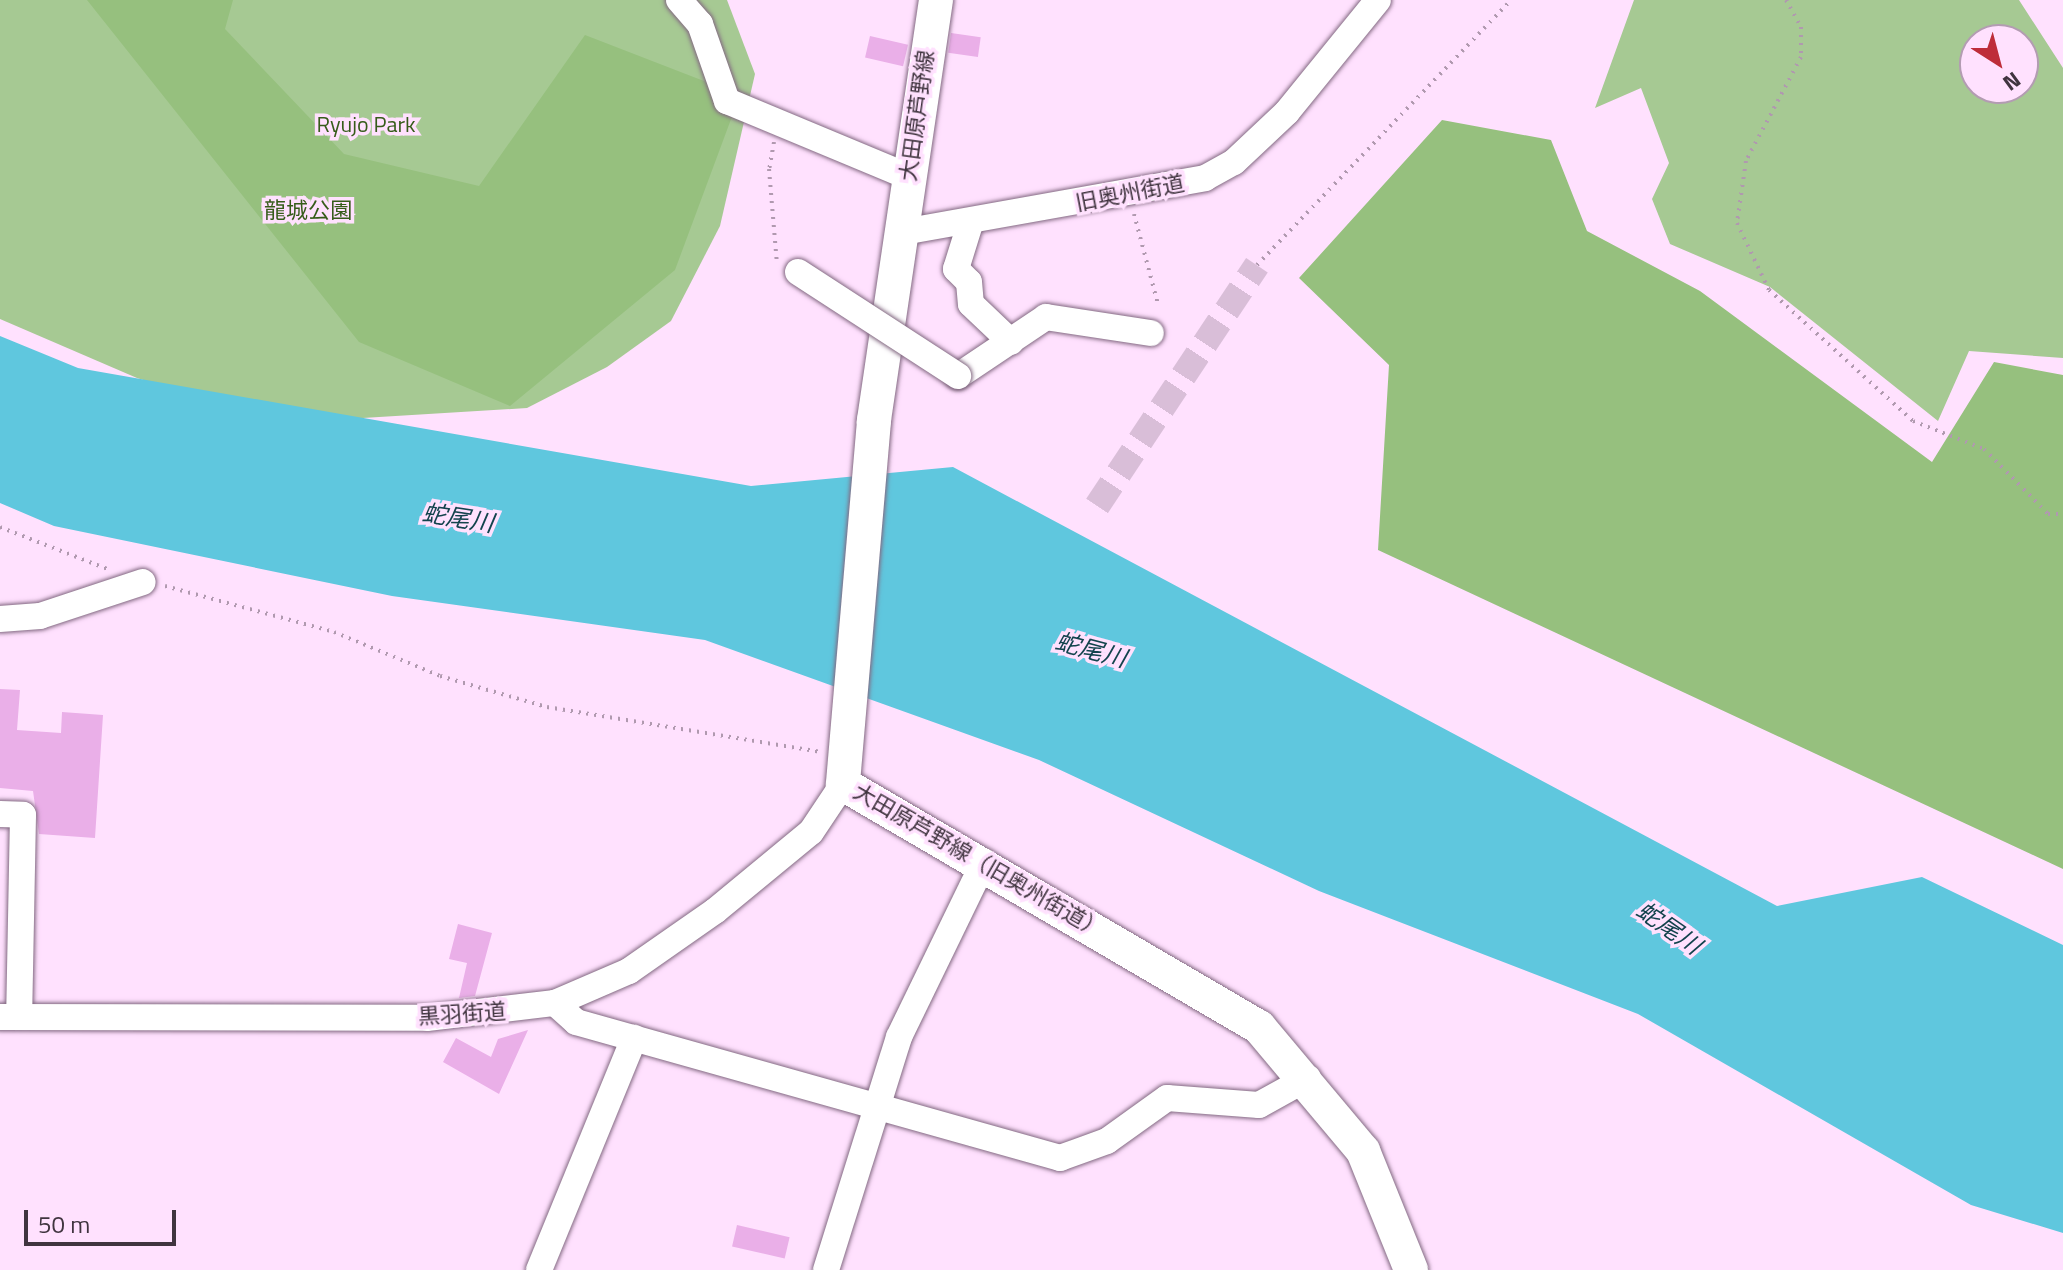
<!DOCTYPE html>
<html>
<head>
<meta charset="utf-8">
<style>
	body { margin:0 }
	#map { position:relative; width:2063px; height:1270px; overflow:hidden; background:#ffe1fe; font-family:"Titillium Web","Noto Sans JP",sans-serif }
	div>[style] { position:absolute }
	.green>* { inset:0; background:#a6c993 }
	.forest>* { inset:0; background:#96c07e }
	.water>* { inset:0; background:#5fc7de }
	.building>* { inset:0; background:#eaafe8; transform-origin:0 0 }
	.minor-tunnel>* { height:26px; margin-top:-13px; transform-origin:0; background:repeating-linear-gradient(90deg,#d9bed8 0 26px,transparent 0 39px) }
	.path>* { height:4px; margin-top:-2px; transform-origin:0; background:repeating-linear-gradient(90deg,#b099af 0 2px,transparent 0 8px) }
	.roads { filter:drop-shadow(0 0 2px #836982) drop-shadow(0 0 2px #836982) }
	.minor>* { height:26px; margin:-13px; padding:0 13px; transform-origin:13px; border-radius:13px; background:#fff }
	.major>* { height:34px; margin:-17px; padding:0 17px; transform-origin:17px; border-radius:17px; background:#fff }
	.bridges { filter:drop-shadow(0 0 2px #836982) drop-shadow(0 0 2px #836982) }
	.minor-bridge>* { height:26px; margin:-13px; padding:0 13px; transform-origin:13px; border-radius:13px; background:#fff }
	span { translate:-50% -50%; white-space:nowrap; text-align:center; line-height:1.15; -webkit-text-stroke:7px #ffe1fe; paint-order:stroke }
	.street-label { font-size:22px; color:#40343f }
	.park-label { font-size:22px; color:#365c1a }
	.water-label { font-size:24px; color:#13434d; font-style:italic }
	.north { position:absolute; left:1959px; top:24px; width:80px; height:80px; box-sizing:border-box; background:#ffe1fe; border:2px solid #b39cb2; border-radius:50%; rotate:144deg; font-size:22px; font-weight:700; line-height:32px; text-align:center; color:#40343f }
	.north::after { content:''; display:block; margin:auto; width:28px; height:36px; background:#be2d3a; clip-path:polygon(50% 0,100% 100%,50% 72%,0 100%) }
	.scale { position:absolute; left:24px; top:1210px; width:152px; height:36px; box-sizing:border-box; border:4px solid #40343f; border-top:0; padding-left:10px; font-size:24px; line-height:28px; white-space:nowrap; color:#40343f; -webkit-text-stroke:6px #ffe1fe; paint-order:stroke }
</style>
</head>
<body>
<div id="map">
	<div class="green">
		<i style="clip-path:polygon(0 0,727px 0,755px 74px,720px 226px,671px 321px,607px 367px,527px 408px,281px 423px,137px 378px,0 319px)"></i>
		<i style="clip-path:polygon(evenodd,1634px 0,2019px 0,2063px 68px,2063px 358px,1969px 351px,1938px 421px,1770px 287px,1670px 244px,1652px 199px,1669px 163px,1641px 88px,1595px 108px,1634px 0,1975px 40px,2023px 40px,2023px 88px,1975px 88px,1975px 40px)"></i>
	</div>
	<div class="forest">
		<i style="clip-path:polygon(87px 0,233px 0,225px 29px,344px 154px,479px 186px,585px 35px,740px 95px,675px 270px,510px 406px,359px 342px)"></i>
		<i style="clip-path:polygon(1442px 120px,1551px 140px,1587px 231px,1700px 291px,1932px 462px,1994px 362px,2063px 375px,2063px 869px,1378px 550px,1389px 365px,1299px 278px)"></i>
	</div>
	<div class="water">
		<i style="clip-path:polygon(0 336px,78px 368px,751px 486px,953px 467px,1777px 906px,1922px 877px,2063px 945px,2063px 1233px,1971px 1205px,1638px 1014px,1319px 891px,1039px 760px,705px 640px,392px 596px,54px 526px,0 503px)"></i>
	</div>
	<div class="building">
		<i style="left:951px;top:33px;width:30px;height:20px;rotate:8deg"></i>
		<i style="left:870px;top:36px;width:39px;height:22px;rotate:13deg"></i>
		<i style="clip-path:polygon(0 689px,20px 690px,17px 730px,61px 733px,62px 712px,103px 715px,95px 838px,39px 834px,33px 791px,0 788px)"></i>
		<i style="clip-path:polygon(458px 924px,492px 933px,475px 996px,459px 998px,467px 963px,449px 959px)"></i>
		<i style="clip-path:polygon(528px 1030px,499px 1094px,443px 1062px,456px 1038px,491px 1057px,498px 1039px)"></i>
		<i style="left:737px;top:1225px;width:54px;height:22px;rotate:13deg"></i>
	</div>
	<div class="minor-tunnel">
		<i style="left:1097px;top:506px;width:289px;rotate:-56.4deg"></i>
	</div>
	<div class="path">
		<i style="left:1786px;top:0;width:31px;rotate:61deg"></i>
		<i style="left:1801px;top:27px;width:30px;rotate:90deg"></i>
		<i style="left:1801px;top:57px;width:118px;rotate:117.9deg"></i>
		<i style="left:1746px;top:161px;width:63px;rotate:98.3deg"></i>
		<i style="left:1737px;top:223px;width:74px;rotate:64.5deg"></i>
		<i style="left:1769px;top:290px;width:195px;rotate:42.3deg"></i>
		<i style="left:1913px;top:421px;width:76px;rotate:21.5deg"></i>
		<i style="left:1984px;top:449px;width:91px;rotate:45.4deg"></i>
		<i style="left:2048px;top:514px;width:15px"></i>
		<i style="left:774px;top:142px;width:27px;rotate:100deg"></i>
		<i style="left:769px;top:169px;width:95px;rotate:85.2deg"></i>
		<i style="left:1134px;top:214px;width:93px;rotate:75.1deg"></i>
		<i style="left:1257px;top:265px;width:367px;rotate:-46.2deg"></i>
		<i style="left:0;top:527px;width:115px;rotate:21.4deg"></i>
		<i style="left:165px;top:586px;width:175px;rotate:15.2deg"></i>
		<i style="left:334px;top:632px;width:115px;rotate:22.5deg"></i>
		<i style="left:440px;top:676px;width:111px;rotate:16.2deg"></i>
		<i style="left:547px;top:707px;width:278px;rotate:9.3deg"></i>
	</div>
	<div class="roads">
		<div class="minor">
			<i style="left:679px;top:0;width:32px;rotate:49deg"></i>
			<i style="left:700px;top:24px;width:82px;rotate:70.7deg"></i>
			<i style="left:727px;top:101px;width:195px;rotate:22.6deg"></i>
			<i style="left:970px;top:224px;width:47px;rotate:107.3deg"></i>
			<i style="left:956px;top:269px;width:18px;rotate:45deg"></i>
			<i style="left:969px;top:282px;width:22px;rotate:85deg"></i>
			<i style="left:971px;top:304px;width:55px;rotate:43.5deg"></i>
			<i style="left:903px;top:232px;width:307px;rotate:-10.1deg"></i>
			<i style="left:1205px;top:178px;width:33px;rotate:-29deg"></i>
			<i style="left:1234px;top:162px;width:73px;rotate:-43.3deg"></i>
			<i style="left:1287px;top:112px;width:144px;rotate:-50.9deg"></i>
			<i style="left:958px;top:376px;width:106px;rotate:-33.8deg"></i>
			<i style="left:1046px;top:317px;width:106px;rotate:8.7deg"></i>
			<i style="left:0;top:619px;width:40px;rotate:-4.3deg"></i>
			<i style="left:40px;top:616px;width:108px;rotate:-18.3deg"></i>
			<i style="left:0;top:814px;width:23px;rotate:2deg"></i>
			<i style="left:23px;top:815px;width:202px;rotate:91.1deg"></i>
			<i style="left:555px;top:1003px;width:28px;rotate:42deg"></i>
			<i style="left:576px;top:1022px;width:503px;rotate:15.69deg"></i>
			<i style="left:1060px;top:1158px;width:50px;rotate:-19.9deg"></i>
			<i style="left:1107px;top:1141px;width:74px;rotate:-35.6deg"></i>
			<i style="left:1167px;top:1098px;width:92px;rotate:4.4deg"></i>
			<i style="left:1259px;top:1105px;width:56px;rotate:-28.9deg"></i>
			<i style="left:0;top:1017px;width:427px;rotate:0.1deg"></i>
			<i style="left:427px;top:1018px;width:129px;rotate:-6.7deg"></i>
			<i style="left:555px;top:1003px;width:81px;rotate:-23.4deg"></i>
			<i style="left:629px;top:971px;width:105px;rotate:-34.9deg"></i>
			<i style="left:715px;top:911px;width:124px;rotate:-39.5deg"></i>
			<i style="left:811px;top:832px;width:58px;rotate:-56.3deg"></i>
			<i style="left:539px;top:1270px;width:251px;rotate:-67.7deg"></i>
			<i style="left:826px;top:1270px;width:244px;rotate:-72.6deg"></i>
			<i style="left:899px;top:1037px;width:195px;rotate:-64.1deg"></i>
		</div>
		<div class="major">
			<i style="left:936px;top:0;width:426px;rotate:98.4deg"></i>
			<i style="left:874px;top:421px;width:364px;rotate:94.9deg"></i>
			<i style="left:843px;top:784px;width:482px;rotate:30.3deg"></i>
			<i style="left:1259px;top:1027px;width:162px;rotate:50deg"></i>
			<i style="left:1363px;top:1151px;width:128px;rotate:68deg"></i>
		</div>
	</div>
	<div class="bridges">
		<div class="minor-bridge">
			<i style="left:798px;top:272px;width:191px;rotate:33deg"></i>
		</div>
	</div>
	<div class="street-label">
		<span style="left:917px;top:116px;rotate:-82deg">大田原芦野線</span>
		<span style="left:1130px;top:193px;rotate:-11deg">旧奥州街道</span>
		<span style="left:979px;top:861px;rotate:30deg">大田原芦野線（旧奥州街道）</span>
		<span style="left:462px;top:1014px;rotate:-4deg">黒羽街道</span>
	</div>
	<div class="park-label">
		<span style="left:366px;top:125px">Ryujo Park</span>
		<span style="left:308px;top:211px">龍城公園</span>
	</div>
	<div class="water-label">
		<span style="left:458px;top:518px;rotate:9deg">蛇尾川</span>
		<span style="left:1091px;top:650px;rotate:15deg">蛇尾川</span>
		<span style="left:1669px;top:928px;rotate:35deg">蛇尾川</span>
	</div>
	<div class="north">N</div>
	<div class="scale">50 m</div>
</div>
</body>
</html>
